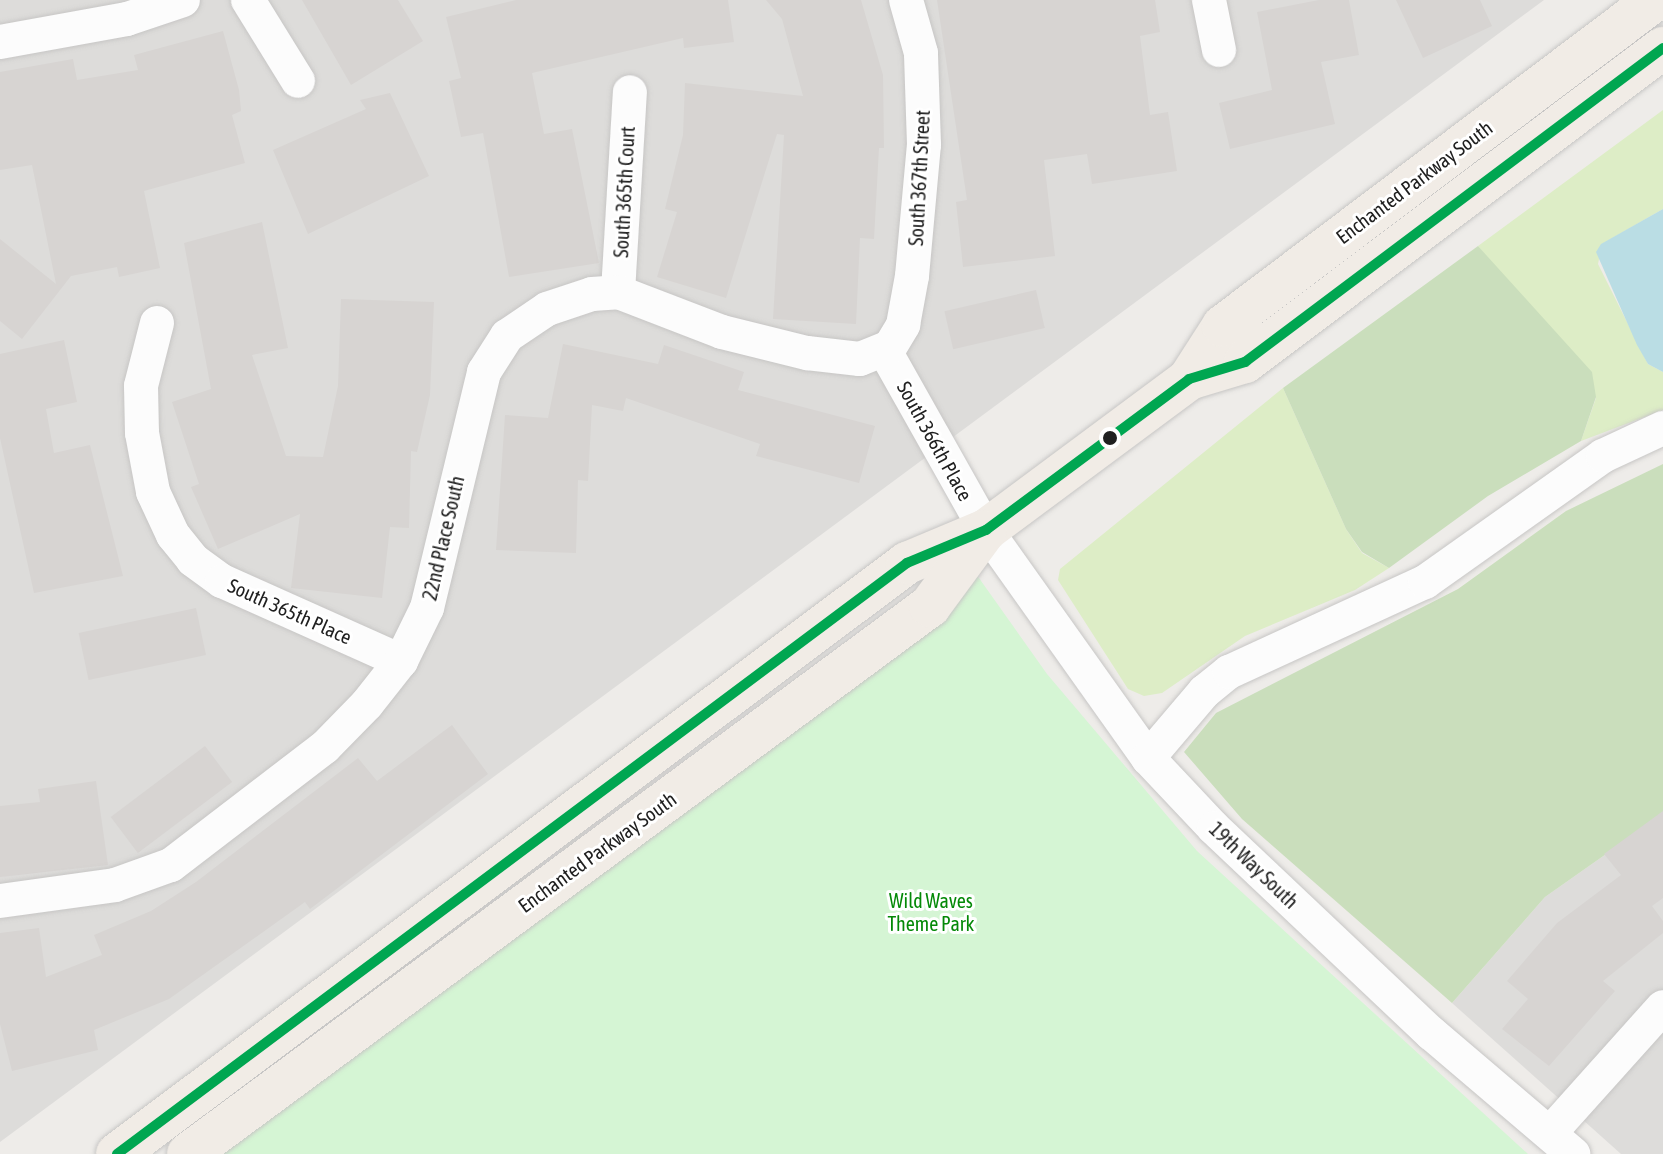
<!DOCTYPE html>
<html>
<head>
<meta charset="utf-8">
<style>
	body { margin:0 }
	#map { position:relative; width:1663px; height:1154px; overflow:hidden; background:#eeece9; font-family:"Asap Condensed",sans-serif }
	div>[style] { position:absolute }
	.residential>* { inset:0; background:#dddcda }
	.grass>* { inset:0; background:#ddedc6 }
	.forest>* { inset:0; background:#cadebc }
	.park>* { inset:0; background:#d5f5d4 }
	.water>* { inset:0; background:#badde4 }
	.building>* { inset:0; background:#d7d4d2; transform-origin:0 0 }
	.roads { filter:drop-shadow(0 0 2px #c7c6c5) drop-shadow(0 0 2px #c7c6c5) }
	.minor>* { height:34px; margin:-17px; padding:0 17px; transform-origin:17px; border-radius:17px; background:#fcfcfc }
	.major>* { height:42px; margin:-21px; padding:0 21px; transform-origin:21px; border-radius:21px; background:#f1ece6 }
	.bus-1>* { height:10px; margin:-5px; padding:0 5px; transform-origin:5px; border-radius:5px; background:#00a651 }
	.dots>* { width:22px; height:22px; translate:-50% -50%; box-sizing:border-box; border:4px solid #fff; border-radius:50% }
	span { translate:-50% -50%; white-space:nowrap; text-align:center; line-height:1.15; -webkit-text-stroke:6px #fff; paint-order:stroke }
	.street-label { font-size:20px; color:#202020 }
	.park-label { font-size:20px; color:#048907 }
</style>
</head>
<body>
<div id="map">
	<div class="residential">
		<i style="clip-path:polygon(0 0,1544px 0,0 1142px)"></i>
		<i style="clip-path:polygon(1663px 814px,1663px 1154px,1621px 1154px,1452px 1003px,1545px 897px)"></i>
	</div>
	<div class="grass">
		<i style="clip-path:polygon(1663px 110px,1663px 209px,1602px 244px,1598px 264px,1648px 364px,1663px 372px,1663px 410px,1581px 441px,1596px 398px,1478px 246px)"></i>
		<i style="clip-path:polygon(1283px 388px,1346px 529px,1362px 553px,1389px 568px,1355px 590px,1245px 636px,1162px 693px,1144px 696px,1128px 689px,1058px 580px,1060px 569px)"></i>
	</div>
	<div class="forest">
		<i style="clip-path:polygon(1478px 246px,1592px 372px,1596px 397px,1581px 441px,1488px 496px,1389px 568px,1362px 552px,1346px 529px,1283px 388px)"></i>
		<i style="clip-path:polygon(1663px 464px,1663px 814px,1545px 897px,1452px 1003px,1242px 819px,1184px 752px,1216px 713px,1458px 589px,1566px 511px)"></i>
	</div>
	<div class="park">
		<i style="clip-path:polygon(974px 571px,1047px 674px,1197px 851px,1528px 1154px,216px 1154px)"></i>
	</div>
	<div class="water">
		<i style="clip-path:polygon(1663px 209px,1663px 372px,1648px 364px,1637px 345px,1596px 252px,1601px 244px)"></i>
	</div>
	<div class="building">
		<i style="clip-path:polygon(302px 0,398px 0,423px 41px,351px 85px)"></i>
		<i style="clip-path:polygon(516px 0,728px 0,734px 42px,684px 48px,683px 38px,532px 73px,544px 134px,572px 129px,599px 263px,509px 277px,483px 133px,461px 137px,449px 81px,461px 78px,446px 17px)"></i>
		<i style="clip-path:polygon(766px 0,861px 0,883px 75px,884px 148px,879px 148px,874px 239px,860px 238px,856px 324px,773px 319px,784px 135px,777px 134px,726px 298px,657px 277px,677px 212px,665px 209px,683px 135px,685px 83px,803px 96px,782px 19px)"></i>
		<i style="clip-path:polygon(937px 0,1155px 0,1160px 32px,1140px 36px,1150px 115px,1168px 112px,1177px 171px,1092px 184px,1087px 154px,1044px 160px,1055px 256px,963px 267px,956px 202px,967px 200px)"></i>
		<i style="clip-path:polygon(1319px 0,1349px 0,1359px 55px,1321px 62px,1335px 124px,1230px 149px,1219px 103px,1272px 90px,1257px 12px)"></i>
		<i style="clip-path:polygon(1396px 0,1480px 0,1492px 26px,1423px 58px)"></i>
		<i style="clip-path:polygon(223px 31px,239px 90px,241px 111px,232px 115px,245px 163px,144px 191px,160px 268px,119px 277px,117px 267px,71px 276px,22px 339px,0 321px,0 239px,56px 284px,32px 165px,0 170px,0 72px,73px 59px,77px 80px,138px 70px,134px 55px)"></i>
		<i style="clip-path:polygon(390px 93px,429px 176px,308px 234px,273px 150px,366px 109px,360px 100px)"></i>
		<i style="clip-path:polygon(262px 222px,288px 348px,252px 355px,286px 456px,323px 457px,338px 386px,341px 299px,434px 302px,430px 395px,417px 452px,411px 451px,409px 528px,390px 527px,382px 598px,291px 588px,300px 514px,218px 549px,191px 487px,199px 484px,172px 402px,211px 389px,184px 243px)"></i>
		<i style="left:1036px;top:290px;width:39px;height:94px;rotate:77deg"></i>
		<i style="clip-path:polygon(64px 340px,77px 402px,46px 409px,54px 453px,90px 445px,123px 576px,34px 593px,0 438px,0 354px)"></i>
		<i style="clip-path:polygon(563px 344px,658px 364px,664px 345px,744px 372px,738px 390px,875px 426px,859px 483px,756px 456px,760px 444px,626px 398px,623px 411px,592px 405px,588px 481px,578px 480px,576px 553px,496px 550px,505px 415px,548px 418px)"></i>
		<i style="left:196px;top:608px;width:48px;height:120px;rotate:78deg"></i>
		<i style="clip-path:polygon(452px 725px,488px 774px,310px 909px,305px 902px,169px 999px,94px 1030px,98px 1050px,12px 1071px,0 1024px,0 933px,39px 928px,46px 977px,102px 955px,94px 935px,151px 911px,196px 882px,358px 758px,377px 781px)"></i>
		<i style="left:205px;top:746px;width:45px;height:118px;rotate:53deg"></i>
		<i style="clip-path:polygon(96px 781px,108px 865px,0 877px,0 806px,40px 802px,38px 789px)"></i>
		<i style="clip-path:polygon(1663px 811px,1663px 898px,1652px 906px,1663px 921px,1663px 933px,1603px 981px,1615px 991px,1549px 1066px,1502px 1029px,1528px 999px,1507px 981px,1557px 923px,1621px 875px,1604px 854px)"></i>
	</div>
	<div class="roads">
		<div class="minor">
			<i style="left:248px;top:0;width:95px;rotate:58.3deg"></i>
			<i style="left:1209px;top:0;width:51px;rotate:78.7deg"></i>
			<i style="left:0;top:42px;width:129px;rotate:-10.3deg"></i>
			<i style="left:127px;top:19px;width:59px;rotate:-18.7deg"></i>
			<i style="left:618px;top:292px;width:200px;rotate:-86.6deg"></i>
			<i style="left:157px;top:323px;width:65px;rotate:104.3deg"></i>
			<i style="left:141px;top:386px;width:47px;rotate:88.8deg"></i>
			<i style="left:142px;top:433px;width:60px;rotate:79.4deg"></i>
			<i style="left:153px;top:492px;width:47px;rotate:65.1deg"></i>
			<i style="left:173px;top:535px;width:32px;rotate:51deg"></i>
			<i style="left:193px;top:560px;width:36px;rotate:36deg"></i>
			<i style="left:222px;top:581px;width:196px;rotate:24.1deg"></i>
			<i style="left:885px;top:351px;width:206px;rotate:60.6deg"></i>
			<i style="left:986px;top:530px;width:280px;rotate:54.6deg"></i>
			<i style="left:1148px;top:758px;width:96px;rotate:46.7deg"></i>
			<i style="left:1214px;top:828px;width:299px;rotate:43.4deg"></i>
			<i style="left:1431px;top:1033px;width:187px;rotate:40.4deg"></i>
			<i style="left:1148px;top:758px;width:87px;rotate:-49.7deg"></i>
			<i style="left:1204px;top:692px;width:32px;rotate:-39deg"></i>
			<i style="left:1229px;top:672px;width:216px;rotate:-24.7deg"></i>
			<i style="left:1425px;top:582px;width:218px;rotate:-35.3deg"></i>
			<i style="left:1603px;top:456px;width:66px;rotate:-25deg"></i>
			<i style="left:0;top:901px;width:116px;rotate:-7.9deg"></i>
			<i style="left:115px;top:885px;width:59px;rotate:-19.7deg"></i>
			<i style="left:171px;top:865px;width:194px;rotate:-37.5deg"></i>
			<i style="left:325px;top:747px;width:60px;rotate:-45.7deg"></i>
			<i style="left:367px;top:704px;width:55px;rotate:-51.7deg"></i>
			<i style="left:401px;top:661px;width:59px;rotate:-63.9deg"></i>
			<i style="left:427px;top:608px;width:243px;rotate:-76.4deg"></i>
			<i style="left:484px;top:372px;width:43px;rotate:-57.4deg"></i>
			<i style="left:507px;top:336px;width:48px;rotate:-34deg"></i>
			<i style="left:547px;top:309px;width:47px;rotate:-18.4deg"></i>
			<i style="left:592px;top:294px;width:26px;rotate:-4deg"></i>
			<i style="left:618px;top:292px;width:111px;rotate:21deg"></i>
			<i style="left:722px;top:332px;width:88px;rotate:13.9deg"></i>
			<i style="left:807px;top:353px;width:53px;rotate:6.5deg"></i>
			<i style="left:860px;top:359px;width:32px;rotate:-22deg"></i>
			<i style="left:890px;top:347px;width:26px;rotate:-59deg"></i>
			<i style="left:903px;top:325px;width:50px;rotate:-79.6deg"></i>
			<i style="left:912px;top:276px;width:132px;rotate:-84.8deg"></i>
			<i style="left:924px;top:145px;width:92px;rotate:-91.9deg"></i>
			<i style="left:921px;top:53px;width:55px;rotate:-105.8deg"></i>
			<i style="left:1550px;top:1133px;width:169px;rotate:-48.1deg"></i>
		</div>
		<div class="major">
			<i style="left:1189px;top:379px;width:63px;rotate:-57.3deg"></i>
			<i style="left:1223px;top:326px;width:541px;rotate:-37.04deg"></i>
			<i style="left:117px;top:1154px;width:987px;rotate:-36.8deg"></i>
			<i style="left:907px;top:563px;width:86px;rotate:-22.7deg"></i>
			<i style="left:986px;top:530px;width:253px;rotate:-36.6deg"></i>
			<i style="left:1189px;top:379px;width:59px;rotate:-16.9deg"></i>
			<i style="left:1245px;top:362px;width:523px;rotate:-36.91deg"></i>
			<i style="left:188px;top:1154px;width:922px;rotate:-36.45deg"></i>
			<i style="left:930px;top:606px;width:93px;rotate:-53.7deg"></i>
		</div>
	</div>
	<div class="bus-1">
		<i style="left:117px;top:1154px;width:987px;rotate:-36.8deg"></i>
		<i style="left:907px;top:563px;width:86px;rotate:-22.7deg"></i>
		<i style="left:986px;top:530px;width:253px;rotate:-36.6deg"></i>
		<i style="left:1189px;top:379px;width:59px;rotate:-16.9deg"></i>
		<i style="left:1245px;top:362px;width:523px;rotate:-36.91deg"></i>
	</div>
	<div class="dots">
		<i style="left:1110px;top:438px;background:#202020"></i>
	</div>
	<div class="street-label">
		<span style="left:919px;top:178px;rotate:-87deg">South 367th Street</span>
		<span style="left:1414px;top:182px;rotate:-37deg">Enchanted Parkway South</span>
		<span style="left:624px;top:192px;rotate:-87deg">South 365th Court</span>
		<span style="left:935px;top:441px;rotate:61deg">South 366th Place</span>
		<span style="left:443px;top:538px;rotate:-77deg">22nd Place South</span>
		<span style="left:290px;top:611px;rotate:24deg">South 365th Place</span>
		<span style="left:597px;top:852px;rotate:-36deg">Enchanted Parkway South</span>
		<span style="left:1254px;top:865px;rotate:44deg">19th Way South</span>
	</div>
	<div class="park-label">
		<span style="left:931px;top:912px">Wild Waves<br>Theme Park</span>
	</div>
</div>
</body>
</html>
